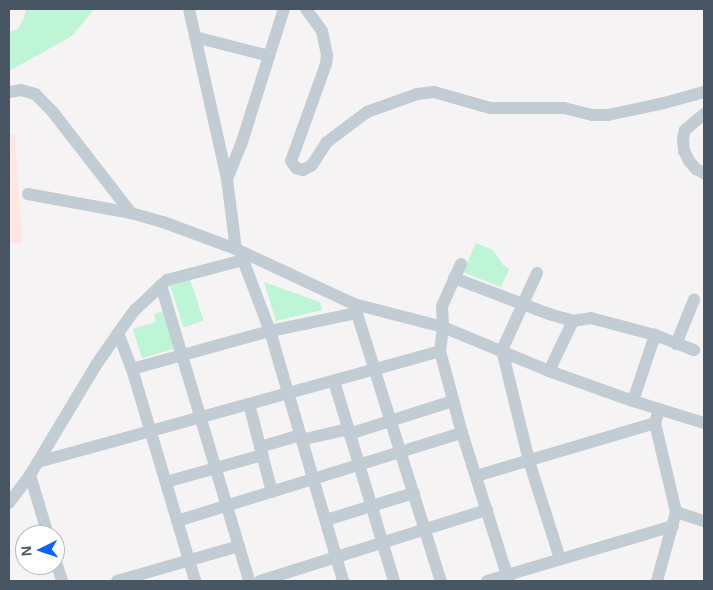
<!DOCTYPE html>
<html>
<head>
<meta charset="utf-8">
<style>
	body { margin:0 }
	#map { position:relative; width:713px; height:590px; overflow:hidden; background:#f5f3f3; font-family:Helvetica,sans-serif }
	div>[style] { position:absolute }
	.medical>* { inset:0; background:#fee7e3 }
	.green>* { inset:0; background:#bef5d6; transform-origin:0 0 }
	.minor>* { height:12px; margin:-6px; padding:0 6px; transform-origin:6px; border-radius:6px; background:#c2ccd5 }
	span { translate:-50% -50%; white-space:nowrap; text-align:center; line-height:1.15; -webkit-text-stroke:5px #fff; paint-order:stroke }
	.frame { position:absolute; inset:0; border:10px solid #485563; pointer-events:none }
	.north { position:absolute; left:15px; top:525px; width:50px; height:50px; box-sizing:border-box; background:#fff; border:1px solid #b6bbc1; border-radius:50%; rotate:266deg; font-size:14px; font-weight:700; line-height:20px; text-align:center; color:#485563 }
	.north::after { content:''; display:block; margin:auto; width:18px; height:22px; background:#0666fc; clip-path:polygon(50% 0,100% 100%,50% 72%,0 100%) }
</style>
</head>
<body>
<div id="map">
	<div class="medical">
		<i style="clip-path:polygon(15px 134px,22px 243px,9px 243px,9px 135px)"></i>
	</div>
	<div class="green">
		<i style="clip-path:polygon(26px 9px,94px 9px,72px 36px,9px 71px,9px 32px,18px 29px,24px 18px)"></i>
		<i style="clip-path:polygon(476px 243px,493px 250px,503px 265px,509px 269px,501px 287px,463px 272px)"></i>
		<i style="left:190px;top:279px;width:44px;height:21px;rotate:72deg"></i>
		<i style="clip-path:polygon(264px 282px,320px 302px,322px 310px,276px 321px)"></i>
		<i style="clip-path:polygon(164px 311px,174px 349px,142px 358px,133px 329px,156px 322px,154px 314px)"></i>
	</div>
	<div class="minor">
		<i style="left:189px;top:9px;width:174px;rotate:77.4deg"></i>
		<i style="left:227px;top:179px;width:71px;rotate:82.7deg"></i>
		<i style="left:306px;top:9px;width:27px;rotate:54deg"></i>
		<i style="left:322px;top:31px;width:25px;rotate:78deg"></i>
		<i style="left:327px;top:55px;width:9px;rotate:96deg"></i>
		<i style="left:326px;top:64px;width:103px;rotate:109.8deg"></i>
		<i style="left:291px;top:161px;width:9px;rotate:54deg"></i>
		<i style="left:296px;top:168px;width:7px;rotate:16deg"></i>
		<i style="left:303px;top:170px;width:10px;rotate:-29deg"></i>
		<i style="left:312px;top:165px;width:27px;rotate:-57deg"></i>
		<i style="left:327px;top:142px;width:50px;rotate:-36.9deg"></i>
		<i style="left:367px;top:112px;width:53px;rotate:-19.8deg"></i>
		<i style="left:417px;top:94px;width:17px;rotate:-7deg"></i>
		<i style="left:434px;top:92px;width:58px;rotate:15.9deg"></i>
		<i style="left:490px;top:108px;width:74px"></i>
		<i style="left:564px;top:108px;width:29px;rotate:14deg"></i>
		<i style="left:592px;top:115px;width:16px"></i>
		<i style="left:608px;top:115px;width:57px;rotate:-12.1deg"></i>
		<i style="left:664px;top:103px;width:41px;rotate:-15.4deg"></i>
		<i style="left:195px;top:37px;width:76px;rotate:14.4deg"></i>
		<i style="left:9px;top:92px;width:12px;rotate:-9deg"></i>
		<i style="left:21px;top:90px;width:15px;rotate:16deg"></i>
		<i style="left:35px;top:94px;width:24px;rotate:45deg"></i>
		<i style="left:52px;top:111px;width:129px;rotate:52.2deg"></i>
		<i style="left:704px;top:114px;width:25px;rotate:140deg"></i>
		<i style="left:685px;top:130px;width:9px;rotate:103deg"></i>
		<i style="left:683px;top:139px;width:12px;rotate:85deg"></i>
		<i style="left:684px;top:151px;width:11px;rotate:63deg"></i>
		<i style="left:689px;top:161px;width:11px;rotate:49deg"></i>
		<i style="left:696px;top:169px;width:9px;rotate:27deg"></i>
		<i style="left:227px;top:179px;width:37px;rotate:-68deg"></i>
		<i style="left:241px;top:145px;width:143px;rotate:-72.5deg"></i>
		<i style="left:28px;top:194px;width:105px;rotate:10.5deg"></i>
		<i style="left:131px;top:213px;width:33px;rotate:16deg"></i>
		<i style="left:163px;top:222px;width:78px;rotate:20.3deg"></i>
		<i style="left:236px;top:249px;width:130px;rotate:25deg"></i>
		<i style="left:354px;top:304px;width:92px;rotate:14.5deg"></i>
		<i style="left:443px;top:327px;width:115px;rotate:22.5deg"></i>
		<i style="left:549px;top:371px;width:89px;rotate:19.7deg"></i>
		<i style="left:633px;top:401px;width:74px;rotate:17.2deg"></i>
		<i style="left:243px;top:260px;width:76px;rotate:69.2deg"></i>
		<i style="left:270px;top:331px;width:260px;rotate:73.7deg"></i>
		<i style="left:461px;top:264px;width:46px;rotate:114.3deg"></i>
		<i style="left:442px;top:306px;width:21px;rotate:87deg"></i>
		<i style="left:443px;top:327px;width:24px;rotate:97deg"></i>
		<i style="left:440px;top:351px;width:85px;rotate:75deg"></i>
		<i style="left:462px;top:433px;width:155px;rotate:72.4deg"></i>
		<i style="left:537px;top:273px;width:85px;rotate:114.4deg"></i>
		<i style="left:502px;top:350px;width:114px;rotate:76.3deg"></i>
		<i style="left:529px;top:461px;width:103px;rotate:72.4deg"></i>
		<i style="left:454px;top:278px;width:102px;rotate:20.8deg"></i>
		<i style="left:549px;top:314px;width:25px;rotate:16deg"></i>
		<i style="left:573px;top:321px;width:18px;rotate:-9deg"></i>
		<i style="left:591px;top:318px;width:66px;rotate:14.9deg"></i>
		<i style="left:655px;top:335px;width:42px;rotate:21deg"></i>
		<i style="left:161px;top:285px;width:309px;rotate:73.4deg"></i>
		<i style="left:354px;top:304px;width:290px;rotate:72.6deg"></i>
		<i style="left:118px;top:333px;width:39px;rotate:69deg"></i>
		<i style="left:132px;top:369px;width:221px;rotate:73.4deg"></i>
		<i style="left:676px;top:344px;width:48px;rotate:-67.8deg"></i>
		<i style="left:132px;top:369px;width:143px;rotate:-15.4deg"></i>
		<i style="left:270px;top:331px;width:89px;rotate:-11.7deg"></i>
		<i style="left:549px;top:371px;width:55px;rotate:-64.4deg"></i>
		<i style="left:334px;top:381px;width:209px;rotate:73.3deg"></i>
		<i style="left:633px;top:401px;width:70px;rotate:-71.6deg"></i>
		<i style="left:249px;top:404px;width:91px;rotate:75.4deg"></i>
		<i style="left:657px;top:416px;width:7px;rotate:106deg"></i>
		<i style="left:655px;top:423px;width:91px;rotate:76.7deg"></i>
		<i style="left:676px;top:512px;width:72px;rotate:105.4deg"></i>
		<i style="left:349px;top:434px;width:109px;rotate:-17.6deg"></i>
		<i style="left:301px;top:440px;width:48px;rotate:-13.2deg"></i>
		<i style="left:260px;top:447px;width:42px;rotate:-16.7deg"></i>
		<i style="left:38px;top:462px;width:417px;rotate:-15.4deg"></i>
		<i style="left:476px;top:476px;width:187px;rotate:-16.5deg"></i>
		<i style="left:166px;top:482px;width:100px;rotate:-15.7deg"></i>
		<i style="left:9px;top:503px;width:35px;rotate:-53deg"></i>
		<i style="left:676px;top:512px;width:29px;rotate:18deg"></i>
		<i style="left:326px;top:520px;width:92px;rotate:-17.1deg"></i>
		<i style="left:177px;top:521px;width:298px;rotate:-17.2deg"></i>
		<i style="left:48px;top:535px;width:63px;rotate:-106.7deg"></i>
		<i style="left:30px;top:475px;width:128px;rotate:-59deg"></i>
		<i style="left:96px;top:365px;width:39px;rotate:-55deg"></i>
		<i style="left:118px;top:333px;width:29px;rotate:-54deg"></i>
		<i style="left:135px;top:310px;width:44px;rotate:-43.2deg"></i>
		<i style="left:167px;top:280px;width:79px;rotate:-14.7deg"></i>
		<i style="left:243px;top:260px;width:7px;rotate:-56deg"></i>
		<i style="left:55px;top:559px;width:23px;rotate:72deg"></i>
		<i style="left:117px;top:581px;width:127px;rotate:-16deg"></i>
		<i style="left:260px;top:581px;width:238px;rotate:-17.4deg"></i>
		<i style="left:487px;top:581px;width:194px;rotate:-16.5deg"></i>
	</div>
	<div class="frame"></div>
	<div class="north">N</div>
</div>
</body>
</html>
